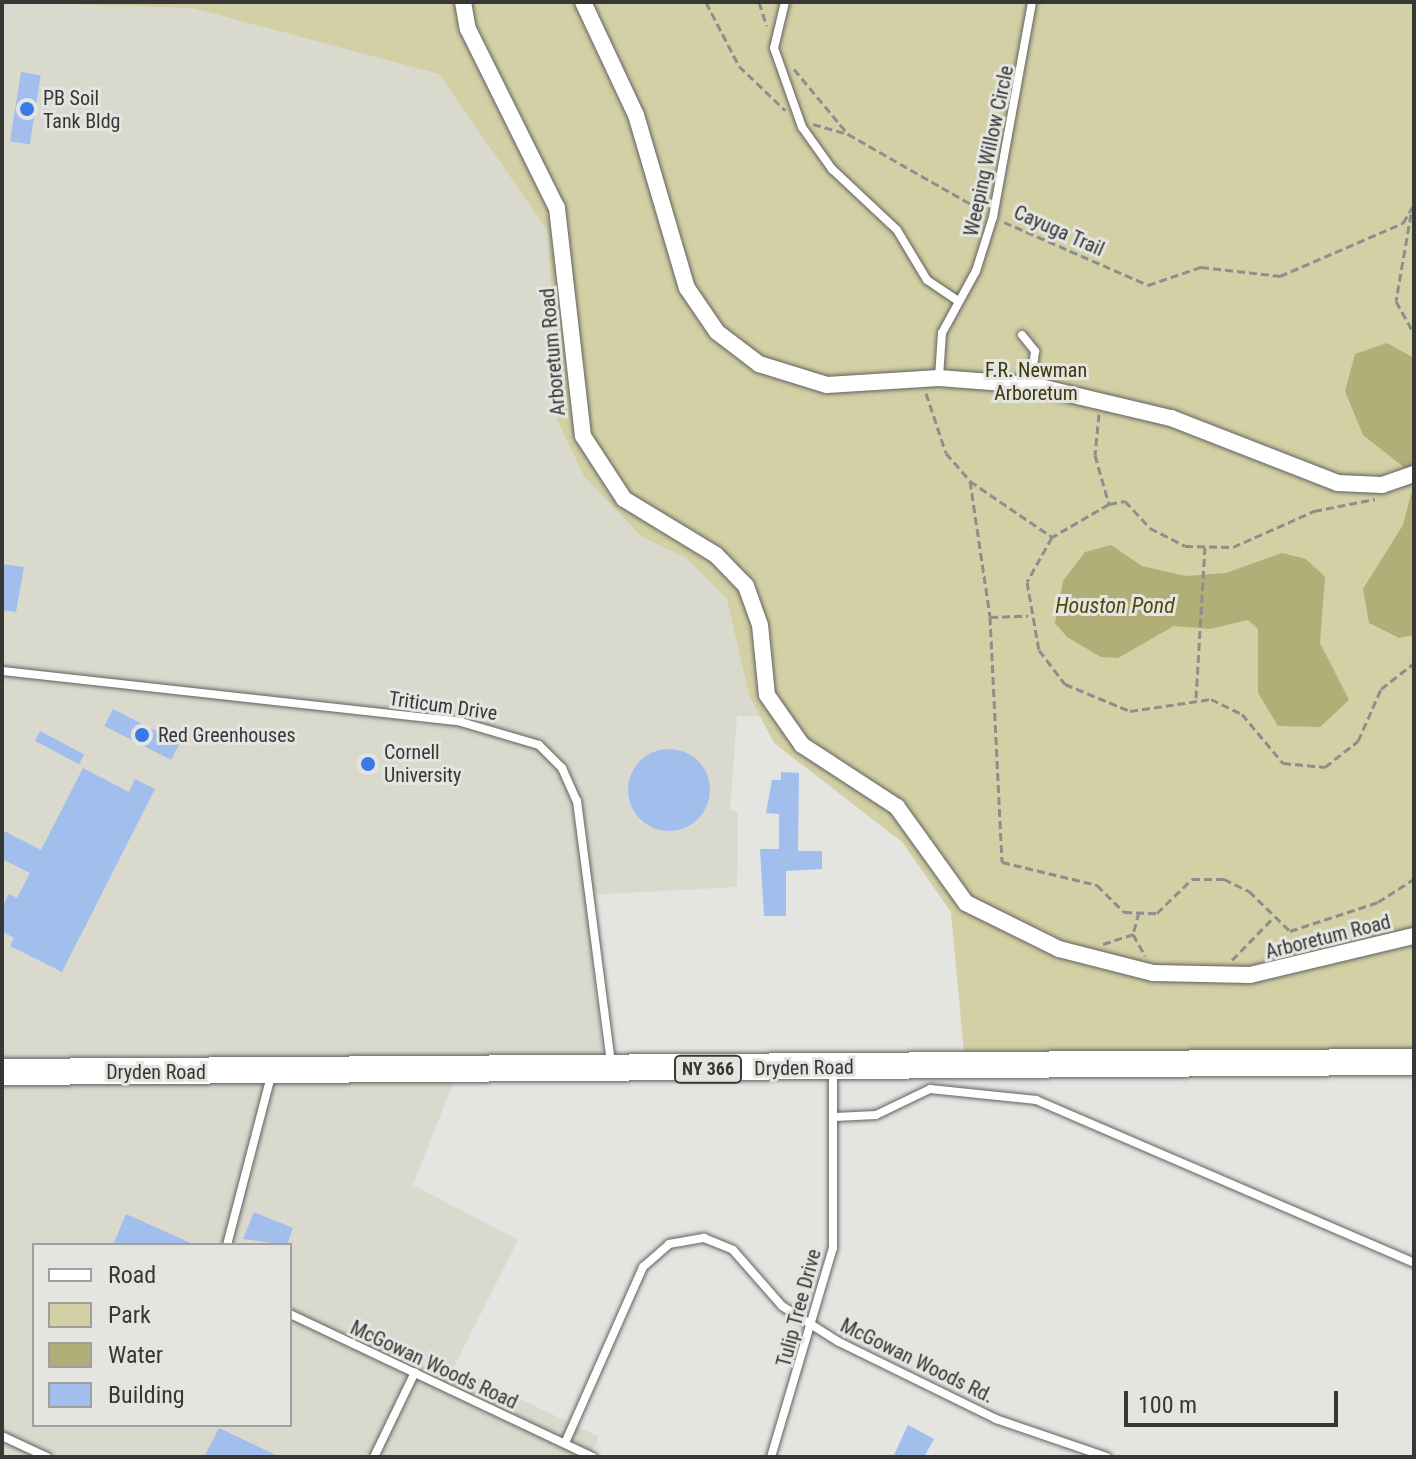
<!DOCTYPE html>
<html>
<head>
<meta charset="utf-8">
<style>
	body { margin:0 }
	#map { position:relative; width:1416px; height:1459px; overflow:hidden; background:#e4e4e1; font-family:"Roboto Condensed",sans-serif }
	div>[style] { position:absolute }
	.built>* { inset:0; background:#d9d9ce }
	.green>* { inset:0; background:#d3d0a5 }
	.water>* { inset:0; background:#b2ae78 }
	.building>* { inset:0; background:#a2beec; transform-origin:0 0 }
	.round { border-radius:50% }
	.path>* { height:3px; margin-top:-1.5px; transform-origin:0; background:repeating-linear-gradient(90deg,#8e8e8c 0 8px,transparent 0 12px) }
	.roads { filter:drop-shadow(0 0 2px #62615e) drop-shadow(0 0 2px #62615e) }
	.service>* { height:8px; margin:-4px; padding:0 4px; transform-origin:4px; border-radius:4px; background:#fff }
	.minor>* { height:16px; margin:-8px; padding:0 8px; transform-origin:8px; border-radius:8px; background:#fff }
	.primary>* { height:26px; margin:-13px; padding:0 13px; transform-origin:13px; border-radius:13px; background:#fff }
	.dots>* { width:22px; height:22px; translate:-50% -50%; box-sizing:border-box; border:4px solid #e4e4e1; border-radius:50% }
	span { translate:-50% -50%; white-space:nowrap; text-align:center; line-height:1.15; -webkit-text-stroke:6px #e4e4e1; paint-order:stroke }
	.shield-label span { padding:2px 6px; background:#e4e4e1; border:2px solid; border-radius:6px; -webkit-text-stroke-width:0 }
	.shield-label { font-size:18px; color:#373736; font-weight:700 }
	.poi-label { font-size:20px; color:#373736 }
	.left { translate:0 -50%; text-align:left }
	.street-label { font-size:20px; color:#373736 }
	.park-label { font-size:20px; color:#3c380c }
	.water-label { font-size:22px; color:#504a05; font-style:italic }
	.frame { position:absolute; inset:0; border:4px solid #373736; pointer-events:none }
	.legend { position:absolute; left:32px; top:1243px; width:260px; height:184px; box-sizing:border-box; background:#e4e4e1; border:2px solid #9f9f9d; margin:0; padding:10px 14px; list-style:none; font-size:24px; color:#373736 }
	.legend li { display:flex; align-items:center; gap:16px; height:40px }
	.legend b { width:40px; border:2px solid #9f9f9d }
	.scale { position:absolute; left:1124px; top:1391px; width:214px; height:36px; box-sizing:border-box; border:4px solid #373736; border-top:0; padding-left:10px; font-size:24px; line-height:28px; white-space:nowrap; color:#373736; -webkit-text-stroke:6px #e4e4e1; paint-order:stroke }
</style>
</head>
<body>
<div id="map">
	<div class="built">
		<i style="clip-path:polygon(evenodd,2px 2px,458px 2px,740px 586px,771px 717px,737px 716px,730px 810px,738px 812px,737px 887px,586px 895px,602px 1055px,462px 1060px,413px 1185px,518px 1240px,454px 1367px,599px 1437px,590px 1457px,2px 1457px,2px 2px,34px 1245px,290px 1245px,290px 1425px,34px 1425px,34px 1245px)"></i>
	</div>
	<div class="green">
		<i style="clip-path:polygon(2px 2px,1414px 2px,1414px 1049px,964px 1053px,951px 912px,902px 842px,774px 743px,749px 695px,727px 599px,686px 558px,641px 536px,584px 476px,558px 422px,548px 231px,439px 74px,193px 8px)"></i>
	</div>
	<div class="water">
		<i style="clip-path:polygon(1387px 343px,1414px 358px,1414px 635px,1399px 638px,1369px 623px,1363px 589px,1403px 525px,1413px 487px,1405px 468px,1363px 435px,1345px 391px,1355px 354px)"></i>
		<i style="clip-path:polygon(1111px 545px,1142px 566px,1186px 576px,1226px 573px,1282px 553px,1306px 559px,1325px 577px,1320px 643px,1349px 700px,1320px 727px,1278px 726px,1258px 693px,1258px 629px,1248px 620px,1210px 629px,1174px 626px,1118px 658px,1101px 657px,1067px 637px,1055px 623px,1063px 581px,1085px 552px)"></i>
	</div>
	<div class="building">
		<i style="left:21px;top:72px;width:20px;height:70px;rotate:9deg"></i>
		<i style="clip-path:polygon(2px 564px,24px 567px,16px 612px,2px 610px)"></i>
		<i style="left:113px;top:709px;width:75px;height:19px;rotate:27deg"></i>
		<i style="left:40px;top:731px;width:50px;height:11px;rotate:28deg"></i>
		<i class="round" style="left:628px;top:749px;width:82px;height:82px"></i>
		<i style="clip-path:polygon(83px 768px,129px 792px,135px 779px,155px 789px,62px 972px,10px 946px,14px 938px,2px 931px,2px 907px,9px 894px,17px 898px,30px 873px,2px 859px,2px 830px,41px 850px)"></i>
		<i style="clip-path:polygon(781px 772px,799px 773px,798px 851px,822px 851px,822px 869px,786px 871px,786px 916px,764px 916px,760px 849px,779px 849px,779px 814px,766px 813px,772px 780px,781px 780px)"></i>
		<i style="clip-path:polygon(254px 1212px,293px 1228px,287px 1245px,243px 1239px)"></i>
		<i style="clip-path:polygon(126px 1214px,195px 1245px,113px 1245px)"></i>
		<i style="clip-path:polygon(908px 1425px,934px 1439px,924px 1457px,893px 1457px)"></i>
		<i style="clip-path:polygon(219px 1428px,280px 1457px,204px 1457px)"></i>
	</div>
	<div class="path">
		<i style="left:706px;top:2px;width:72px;rotate:62.7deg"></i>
		<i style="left:739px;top:66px;width:64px;rotate:43.7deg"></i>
		<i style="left:759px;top:2px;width:25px;rotate:72deg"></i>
		<i style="left:794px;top:69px;width:85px;rotate:50.3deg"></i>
		<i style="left:848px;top:134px;width:155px;rotate:29.7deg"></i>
		<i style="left:813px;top:124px;width:36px;rotate:16deg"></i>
		<i style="left:1411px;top:214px;width:88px;rotate:99.8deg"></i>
		<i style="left:1396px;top:301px;width:38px;rotate:61deg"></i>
		<i style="left:1004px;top:222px;width:157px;rotate:23.6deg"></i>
		<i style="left:1148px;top:285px;width:56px;rotate:-18.8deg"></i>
		<i style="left:1201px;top:267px;width:80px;rotate:6.5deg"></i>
		<i style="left:1280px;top:276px;width:134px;rotate:-23.3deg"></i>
		<i style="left:1403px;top:223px;width:21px;rotate:-59deg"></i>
		<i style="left:926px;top:393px;width:63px;rotate:71.6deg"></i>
		<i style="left:946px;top:453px;width:37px;rotate:49deg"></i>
		<i style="left:970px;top:481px;width:99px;rotate:34.3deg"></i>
		<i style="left:1099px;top:414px;width:41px;rotate:95.6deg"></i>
		<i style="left:1095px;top:455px;width:51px;rotate:74.1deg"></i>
		<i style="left:1109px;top:504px;width:66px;rotate:149.9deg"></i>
		<i style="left:1052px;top:537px;width:51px;rotate:119.1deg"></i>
		<i style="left:1027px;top:582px;width:69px;rotate:80deg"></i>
		<i style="left:1039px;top:650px;width:43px;rotate:52.6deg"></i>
		<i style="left:1065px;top:684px;width:70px;rotate:22.6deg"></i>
		<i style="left:1130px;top:711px;width:82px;rotate:-8.4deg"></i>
		<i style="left:1211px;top:699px;width:34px;rotate:26deg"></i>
		<i style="left:1242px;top:714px;width:64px;rotate:50.1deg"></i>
		<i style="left:1283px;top:763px;width:42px;rotate:5.4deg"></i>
		<i style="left:1325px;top:767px;width:42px;rotate:-38.2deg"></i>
		<i style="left:1358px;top:741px;width:57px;rotate:-66.1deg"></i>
		<i style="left:1381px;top:689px;width:42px;rotate:-38.2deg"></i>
		<i style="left:970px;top:481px;width:137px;rotate:81.6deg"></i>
		<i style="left:990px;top:617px;width:245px;rotate:87.2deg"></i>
		<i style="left:1002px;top:862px;width:98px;rotate:13.6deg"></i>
		<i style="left:1097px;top:885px;width:38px;rotate:45deg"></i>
		<i style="left:1124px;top:912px;width:33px;rotate:2deg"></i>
		<i style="left:1157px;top:913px;width:49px;rotate:-44.2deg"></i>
		<i style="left:1192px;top:879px;width:32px"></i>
		<i style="left:1224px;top:879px;width:28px;rotate:26deg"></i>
		<i style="left:1249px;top:891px;width:57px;rotate:44.3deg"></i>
		<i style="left:1290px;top:931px;width:93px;rotate:-18.2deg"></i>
		<i style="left:1378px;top:902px;width:43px;rotate:-32.6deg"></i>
		<i style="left:1109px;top:504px;width:16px;rotate:-11deg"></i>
		<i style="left:1125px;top:501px;width:37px;rotate:47deg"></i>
		<i style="left:1150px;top:528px;width:39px;rotate:27deg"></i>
		<i style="left:1185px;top:546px;width:48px;rotate:1.2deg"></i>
		<i style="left:1233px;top:547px;width:89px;rotate:-24deg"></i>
		<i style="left:1314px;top:511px;width:62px;rotate:-11.1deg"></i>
		<i style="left:990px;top:617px;width:38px;rotate:-2deg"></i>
		<i style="left:1196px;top:698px;width:151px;rotate:-86.6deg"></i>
		<i style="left:1139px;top:912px;width:23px;rotate:105deg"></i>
		<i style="left:1133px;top:934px;width:25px;rotate:61deg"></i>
		<i style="left:1103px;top:944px;width:32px;rotate:-18deg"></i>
		<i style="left:1232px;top:960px;width:56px;rotate:-45.7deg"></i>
	</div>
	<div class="roads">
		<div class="service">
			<i style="left:785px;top:2px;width:47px;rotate:103.4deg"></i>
			<i style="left:774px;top:48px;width:84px;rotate:70.5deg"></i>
			<i style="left:802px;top:127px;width:52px;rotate:54.5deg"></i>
			<i style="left:832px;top:169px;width:89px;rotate:43.2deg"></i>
			<i style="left:897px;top:230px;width:58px;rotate:59deg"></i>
			<i style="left:927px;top:280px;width:37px;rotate:34deg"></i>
			<i style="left:1022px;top:335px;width:21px;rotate:51deg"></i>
			<i style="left:1035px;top:351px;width:34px;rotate:97deg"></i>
			<i style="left:939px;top:377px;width:44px;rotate:-86.1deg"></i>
			<i style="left:942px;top:333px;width:71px;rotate:-61.3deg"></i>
			<i style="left:976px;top:271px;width:57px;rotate:-72.5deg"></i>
			<i style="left:993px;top:217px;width:219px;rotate:-79.7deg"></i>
			<i style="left:2px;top:671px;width:462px;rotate:6.3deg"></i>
			<i style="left:461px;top:722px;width:81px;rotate:16.4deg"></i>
			<i style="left:539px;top:745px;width:33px;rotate:45deg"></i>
			<i style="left:562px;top:768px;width:36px;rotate:66deg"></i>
			<i style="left:577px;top:801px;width:265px;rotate:82.6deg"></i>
			<i style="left:835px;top:1117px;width:41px;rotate:-2.8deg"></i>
			<i style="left:876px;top:1115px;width:60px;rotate:-25.7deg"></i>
			<i style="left:930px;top:1089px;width:107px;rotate:5.9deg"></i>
			<i style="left:1036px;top:1100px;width:412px;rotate:23.3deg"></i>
			<i style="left:227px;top:1245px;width:175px;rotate:-75.4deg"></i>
			<i style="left:290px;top:1314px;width:335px;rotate:25.3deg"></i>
			<i style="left:2px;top:1436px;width:50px;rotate:25deg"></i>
			<i style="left:565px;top:1443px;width:193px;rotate:-66.1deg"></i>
			<i style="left:643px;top:1267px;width:35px;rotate:-41deg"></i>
			<i style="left:669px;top:1244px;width:36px;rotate:-10deg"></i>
			<i style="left:704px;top:1238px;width:31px;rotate:22deg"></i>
			<i style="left:733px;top:1250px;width:74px;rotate:48.8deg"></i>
			<i style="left:782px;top:1306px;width:67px;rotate:32.3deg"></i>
			<i style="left:839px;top:1342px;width:175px;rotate:26.1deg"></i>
			<i style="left:996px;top:1419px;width:117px;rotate:18.9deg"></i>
			<i style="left:374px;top:1457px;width:94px;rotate:-64.2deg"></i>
			<i style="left:771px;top:1457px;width:218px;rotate:-73.5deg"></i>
			<i style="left:833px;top:1248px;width:177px;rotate:-90deg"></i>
		</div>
		<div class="minor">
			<i style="left:463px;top:2px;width:27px;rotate:80deg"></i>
			<i style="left:468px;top:29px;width:200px;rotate:63.6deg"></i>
			<i style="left:557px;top:208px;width:229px;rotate:83.5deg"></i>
			<i style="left:583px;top:436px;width:75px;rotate:56.9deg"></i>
			<i style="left:624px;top:499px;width:108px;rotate:31.3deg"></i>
			<i style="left:716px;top:555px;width:43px;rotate:45.9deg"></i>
			<i style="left:746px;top:586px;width:41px;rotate:70.3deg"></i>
			<i style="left:760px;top:625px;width:70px;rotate:84.3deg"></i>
			<i style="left:767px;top:695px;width:61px;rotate:55deg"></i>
			<i style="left:802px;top:745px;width:113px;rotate:33.1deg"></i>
			<i style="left:897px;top:807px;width:118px;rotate:54.3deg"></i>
			<i style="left:966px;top:903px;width:104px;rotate:26.3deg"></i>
			<i style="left:1059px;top:949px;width:97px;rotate:14.3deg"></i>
			<i style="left:1153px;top:973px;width:97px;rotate:1.2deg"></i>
			<i style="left:1250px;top:975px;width:169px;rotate:-13.4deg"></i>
			<i style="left:583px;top:2px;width:125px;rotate:64.9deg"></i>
			<i style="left:636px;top:115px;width:180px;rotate:73.6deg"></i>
			<i style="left:687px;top:288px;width:53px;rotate:55.7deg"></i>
			<i style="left:717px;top:332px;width:53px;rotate:37.3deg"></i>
			<i style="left:759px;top:364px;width:71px;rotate:17.2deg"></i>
			<i style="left:827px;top:385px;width:112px;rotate:-3.6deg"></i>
			<i style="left:939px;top:378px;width:92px;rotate:4.4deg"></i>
			<i style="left:1031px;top:385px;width:144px;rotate:13.3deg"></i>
			<i style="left:1171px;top:418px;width:179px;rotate:21.3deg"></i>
			<i style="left:1338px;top:483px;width:44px;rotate:2.6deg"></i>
			<i style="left:1382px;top:485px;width:34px;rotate:-19deg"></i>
		</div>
		<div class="primary">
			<i style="left:2px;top:1072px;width:1412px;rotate:-0.41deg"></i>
		</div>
	</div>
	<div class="dots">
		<i style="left:27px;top:109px;background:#3a79e8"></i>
		<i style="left:142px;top:735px;background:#3a79e8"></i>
		<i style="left:368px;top:764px;background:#3a79e8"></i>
	</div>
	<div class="shield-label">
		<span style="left:708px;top:1069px">NY 366</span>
	</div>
	<div class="poi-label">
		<span class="left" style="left:43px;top:110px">PB Soil<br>Tank Bldg</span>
		<span class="left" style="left:158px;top:735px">Red Greenhouses</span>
		<span class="left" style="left:384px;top:764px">Cornell<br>University</span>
	</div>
	<div class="street-label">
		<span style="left:989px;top:151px;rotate:-78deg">Weeping Willow Circle</span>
		<span style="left:1059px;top:231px;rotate:24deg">Cayuga Trail</span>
		<span style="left:553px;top:352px;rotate:-95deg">Arboretum Road</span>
		<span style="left:443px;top:706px;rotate:8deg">Triticum Drive</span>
		<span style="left:1328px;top:937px;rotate:-14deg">Arboretum Road</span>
		<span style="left:804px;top:1068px;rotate:-1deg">Dryden Road</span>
		<span style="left:156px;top:1072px">Dryden Road</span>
		<span style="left:799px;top:1308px;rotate:-75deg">Tulip Tree Drive</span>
		<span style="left:917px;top:1361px;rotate:26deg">McGowan Woods Rd.</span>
		<span style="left:434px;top:1365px;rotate:25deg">McGowan Woods Road</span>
	</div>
	<div class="park-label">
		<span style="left:1036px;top:382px">F.R. Newman<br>Arboretum</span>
	</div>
	<div class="water-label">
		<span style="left:1115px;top:606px">Houston Pond</span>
	</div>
	<div class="frame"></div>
	<ul class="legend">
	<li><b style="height:10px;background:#fff"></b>Road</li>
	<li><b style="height:22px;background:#d3d0a5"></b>Park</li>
	<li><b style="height:22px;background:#b2ae78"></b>Water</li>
	<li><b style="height:22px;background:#a2beec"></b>Building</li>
	</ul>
	<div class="scale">100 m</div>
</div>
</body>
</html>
